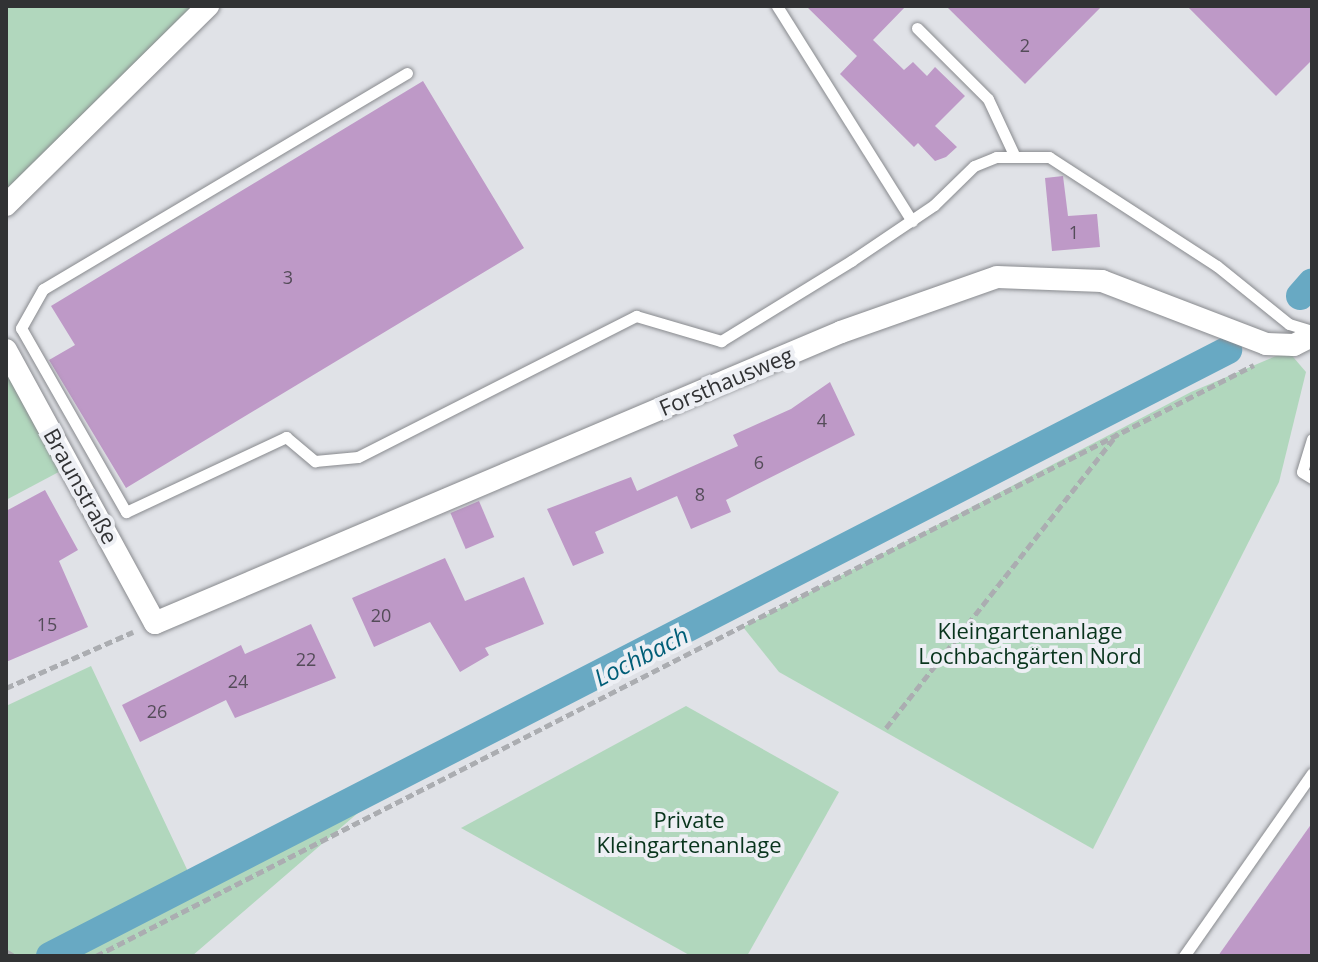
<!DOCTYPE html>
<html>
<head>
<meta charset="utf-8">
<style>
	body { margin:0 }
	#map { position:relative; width:1318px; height:962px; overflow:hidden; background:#e0e2e7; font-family:"Open Sans",sans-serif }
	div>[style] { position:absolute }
	.green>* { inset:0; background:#b1d7bd }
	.canal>* { height:28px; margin:-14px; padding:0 14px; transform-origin:14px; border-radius:14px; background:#68a9c3 }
	.building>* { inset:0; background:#be99c7; transform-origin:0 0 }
	.path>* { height:5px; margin-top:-2.5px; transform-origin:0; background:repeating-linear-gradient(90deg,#abadb1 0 8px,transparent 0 12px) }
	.roads { filter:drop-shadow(0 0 2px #888a8e) drop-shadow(0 0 2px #888a8e) }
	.service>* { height:11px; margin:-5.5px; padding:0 5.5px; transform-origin:5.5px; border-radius:5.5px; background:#fff }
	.minor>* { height:22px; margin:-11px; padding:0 11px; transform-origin:11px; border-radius:11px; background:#fff }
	span { translate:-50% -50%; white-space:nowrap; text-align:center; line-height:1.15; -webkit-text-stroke:8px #edeff4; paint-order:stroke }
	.number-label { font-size:18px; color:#544c59 }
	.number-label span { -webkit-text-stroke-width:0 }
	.street-label { font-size:22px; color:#313234 }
	.park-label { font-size:22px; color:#08341c }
	.water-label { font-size:24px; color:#005e78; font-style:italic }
	.frame { position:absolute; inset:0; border:8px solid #313234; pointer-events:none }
</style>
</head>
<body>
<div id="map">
	<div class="green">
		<i style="clip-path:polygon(6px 6px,197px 6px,6px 195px)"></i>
		<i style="clip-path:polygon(6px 350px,70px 466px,6px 500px)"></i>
		<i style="clip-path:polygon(1288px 351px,1306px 372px,1279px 482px,1093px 849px,779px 672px,743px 627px,1191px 392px)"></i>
		<i style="clip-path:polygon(91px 666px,193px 882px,395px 781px,192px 956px,6px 956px,6px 706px)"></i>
		<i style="clip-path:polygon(686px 706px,839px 792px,747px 956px,691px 956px,461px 828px)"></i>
	</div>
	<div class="canal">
		<i style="left:1300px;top:296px;width:18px;rotate:-49deg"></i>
		<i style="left:50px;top:956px;width:1325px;rotate:-27.22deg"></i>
	</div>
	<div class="building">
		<i style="clip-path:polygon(806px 6px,906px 6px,873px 40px,904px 70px,913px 62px,927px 76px,935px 67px,965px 96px,935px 126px,957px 147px,946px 157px,935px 161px,918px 143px,914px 147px,840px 74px,857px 56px)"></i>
		<i style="clip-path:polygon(946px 6px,1102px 6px,1025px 84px)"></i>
		<i style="clip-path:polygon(1187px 6px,1312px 6px,1312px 60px,1276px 96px)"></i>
		<i style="clip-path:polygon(423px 81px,524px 248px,126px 488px,49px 360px,75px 345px,51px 306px)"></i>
		<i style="clip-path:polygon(1063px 176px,1068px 216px,1097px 214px,1100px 247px,1052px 251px,1045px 178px)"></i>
		<i style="clip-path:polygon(830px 382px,855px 435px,726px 500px,731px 512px,691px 529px,677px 496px,595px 532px,604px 553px,573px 566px,547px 509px,631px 477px,637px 491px,738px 446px,733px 435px,791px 409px)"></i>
		<i style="clip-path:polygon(45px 490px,78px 550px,59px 561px,88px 627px,6px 662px,6px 511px)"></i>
		<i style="left:479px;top:501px;width:39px;height:31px;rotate:67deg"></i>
		<i style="clip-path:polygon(445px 558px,465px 601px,524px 577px,544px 624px,485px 648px,489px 655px,460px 672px,430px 622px,374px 647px,352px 598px)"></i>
		<i style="clip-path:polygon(311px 624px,336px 678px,235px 718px,226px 700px,140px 742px,122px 705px,241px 645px,245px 654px)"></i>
		<i style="clip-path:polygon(1312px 823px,1312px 956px,1218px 956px)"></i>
	</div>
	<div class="path">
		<i style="left:6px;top:688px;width:139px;rotate:-23.8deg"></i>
		<i style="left:886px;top:728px;width:375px;rotate:-51.8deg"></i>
		<i style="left:6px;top:951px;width:9px;rotate:32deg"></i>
		<i style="left:96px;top:956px;width:1300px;rotate:-27.04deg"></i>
	</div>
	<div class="roads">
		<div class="service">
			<i style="left:777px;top:6px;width:254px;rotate:57.9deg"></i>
			<i style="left:917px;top:28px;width:100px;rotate:45deg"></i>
			<i style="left:988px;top:99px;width:64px;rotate:65deg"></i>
			<i style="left:407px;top:73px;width:423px;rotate:149.3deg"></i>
			<i style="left:43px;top:289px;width:45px;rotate:119.4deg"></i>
			<i style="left:21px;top:328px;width:212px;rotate:60.3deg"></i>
			<i style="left:126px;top:512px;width:177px;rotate:-25.1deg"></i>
			<i style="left:286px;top:437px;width:38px;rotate:40deg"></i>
			<i style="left:315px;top:461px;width:43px;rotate:-5.3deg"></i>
			<i style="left:358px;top:457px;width:312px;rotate:-26.9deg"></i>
			<i style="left:636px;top:316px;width:89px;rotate:16.4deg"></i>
			<i style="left:721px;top:341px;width:153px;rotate:-31.6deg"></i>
			<i style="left:851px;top:261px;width:100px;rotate:-34deg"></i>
			<i style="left:934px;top:205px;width:56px;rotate:-44.3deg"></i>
			<i style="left:974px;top:166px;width:24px;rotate:-22deg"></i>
			<i style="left:996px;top:157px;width:53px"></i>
			<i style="left:1049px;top:157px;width:200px;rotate:33deg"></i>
			<i style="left:1217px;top:266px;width:92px;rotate:38.9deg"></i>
			<i style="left:1289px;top:324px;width:24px;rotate:17deg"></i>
			<i style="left:1312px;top:439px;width:34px;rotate:107deg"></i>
			<i style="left:1302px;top:472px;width:12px;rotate:31deg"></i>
			<i style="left:1184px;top:956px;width:223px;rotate:-55deg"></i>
		</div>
		<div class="minor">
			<i style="left:6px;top:205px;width:284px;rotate:-44.6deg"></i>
			<i style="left:6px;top:350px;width:311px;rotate:61.4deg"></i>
			<i style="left:155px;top:623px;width:745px;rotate:-22.99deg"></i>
			<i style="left:841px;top:332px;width:165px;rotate:-19.4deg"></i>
			<i style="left:997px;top:277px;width:105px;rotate:2.2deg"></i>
			<i style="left:1102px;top:281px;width:176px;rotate:21deg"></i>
			<i style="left:1266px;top:344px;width:28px;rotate:2deg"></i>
			<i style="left:1294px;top:345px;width:20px;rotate:-27deg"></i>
		</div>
	</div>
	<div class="number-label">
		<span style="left:1025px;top:45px">2</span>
		<span style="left:1074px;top:232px">1</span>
		<span style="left:288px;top:277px">3</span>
		<span style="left:822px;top:420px">4</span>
		<span style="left:759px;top:462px">6</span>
		<span style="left:700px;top:494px">8</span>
		<span style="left:381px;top:615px">20</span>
		<span style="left:47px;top:624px">15</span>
		<span style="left:306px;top:659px">22</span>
		<span style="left:238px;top:681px">24</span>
		<span style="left:157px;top:711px">26</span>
	</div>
	<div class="street-label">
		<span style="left:726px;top:381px;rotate:-23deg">Forsthausweg</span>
		<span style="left:81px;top:486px;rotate:61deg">Braunstraße</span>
	</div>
	<div class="park-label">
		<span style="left:1030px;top:643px">Kleingartenanlage<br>Lochbachgärten Nord</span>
		<span style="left:689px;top:832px">Private<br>Kleingartenanlage</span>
	</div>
	<div class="water-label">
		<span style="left:641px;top:656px;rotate:-27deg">Lochbach</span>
	</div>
	<div class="frame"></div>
</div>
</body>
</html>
